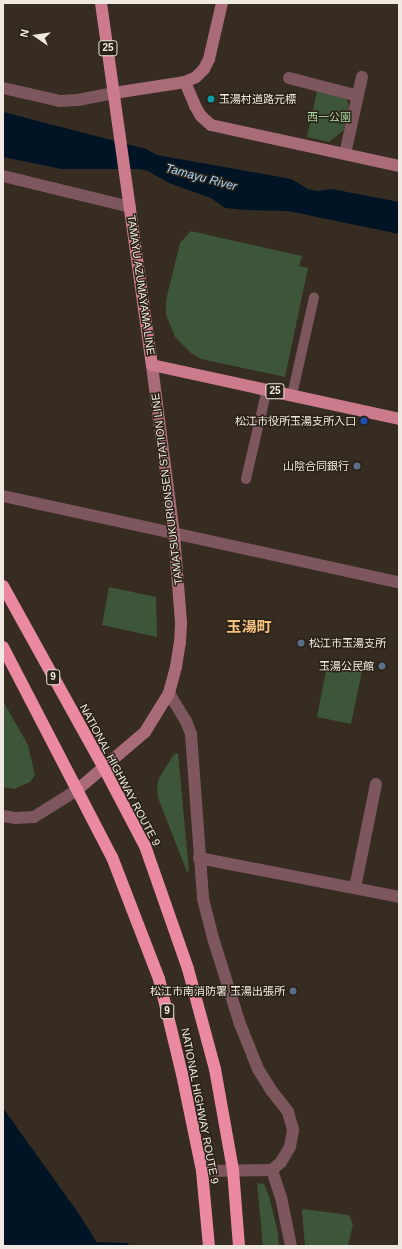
<!DOCTYPE html>
<html>
<head>
<meta charset="utf-8">
<style>
	body { margin:0 }
	#map { position:relative; width:402px; height:1249px; overflow:hidden; background:#362c21; font-family:Helvetica,"Noto Sans JP",sans-serif }
	div>[style] { position:absolute }
	.green>* { inset:0; background:#3d5539 }
	.water>* { inset:0; background:#001426 }
	.stream>* { height:6px; margin:-3px; padding:0 3px; transform-origin:3px; border-radius:3px; background:#001426 }
	.lane>* { height:10px; margin:-5px; padding:0 5px; transform-origin:5px; border-radius:5px; background:#7e565e }
	.street>* { height:12px; margin:-6px; padding:0 6px; transform-origin:6px; border-radius:6px; background:#7e565e }
	.secondary>* { height:12px; margin:-6px; padding:0 6px; transform-origin:6px; border-radius:6px; background:#a96b78 }
	.primary>* { height:12px; margin:-6px; padding:0 6px; transform-origin:6px; border-radius:6px; background:#cb7b8c }
	.highway>* { height:12px; margin:-6px; padding:0 6px; transform-origin:6px; border-radius:6px; background:#ea899f }
	.dots>* { width:11px; height:11px; translate:-50% -50%; box-sizing:border-box; border:2px solid #2b2318; border-radius:50% }
	span { translate:-50% -50%; white-space:nowrap; text-align:center; line-height:1.15; -webkit-text-stroke:3px #2b2318; paint-order:stroke }
	.shield-label span { padding:1px 3px; background:#2b2318; border:1px solid; border-radius:3px; -webkit-text-stroke-width:0 }
	.shield-label { font-size:10px; color:#efe9e2; font-weight:700 }
	.poi-label { font-size:11px; color:#efe9e2 }
	.left { translate:0 -50%; text-align:left }
	.right { translate:-100% -50%; text-align:right }
	.park-label { font-size:11px; color:#a5d39d }
	.street-label { font-size:11px; color:#efe9e2 }
	.water-label { font-size:12px; color:#a7d4fa; font-style:italic }
	.district-label { font-size:15px; color:#f4c181; font-weight:700 }
	.frame { position:absolute; inset:0; border:4px solid #efe9e2; pointer-events:none }
	.north { position:absolute; left:16px; top:16px; width:40px; height:40px; -webkit-text-stroke:3px #2b2318; paint-order:stroke; rotate:283deg; font-size:11px; font-weight:700; line-height:16px; text-align:center; color:#efe9e2 }
	.north::after { content:''; display:block; margin:auto; width:14px; height:18px; background:#efe9e2; clip-path:polygon(50% 0,100% 100%,50% 72%,0 100%) }
</style>
</head>
<body>
<div id="map">
	<div class="green">
		<i style="clip-path:polygon(317px 91px,346px 98px,349px 105px,344px 130px,329px 142px,307px 137px)"></i>
		<i style="clip-path:polygon(191px 231px,302px 256px,299px 266px,308px 268px,285px 377px,201px 359px,191px 353px,175px 337px,166px 315px,166px 300px,180px 243px)"></i>
		<i style="clip-path:polygon(109px 587px,156px 597px,157px 637px,102px 625px)"></i>
		<i style="clip-path:polygon(331px 659px,363px 666px,351px 724px,317px 717px,327px 666px,329px 666px)"></i>
		<i style="clip-path:polygon(3px 701px,28px 745px,35px 775px,30px 782px,14px 789px,3px 787px)"></i>
		<i style="clip-path:polygon(178px 753px,189px 871px,187px 872px,158px 798px,157px 789px,159px 778px,174px 754px)"></i>
		<i style="clip-path:polygon(257px 1183px,264px 1184px,269px 1196px,278px 1233px,279px 1246px,263px 1246px)"></i>
		<i style="clip-path:polygon(303px 1209px,349px 1215px,353px 1224px,348px 1246px,305px 1246px,302px 1211px)"></i>
	</div>
	<div class="water">
		<i style="clip-path:polygon(3px 112px,146px 149px,157px 155px,291px 179px,308px 189px,317px 191px,332px 189px,399px 202px,399px 234px,288px 211px,246px 210px,225px 208px,211px 198px,169px 183px,148px 171px,139px 169px,62px 169px,3px 157px)"></i>
		<i style="clip-path:polygon(3px 1108px,79px 1214px,99px 1246px,3px 1246px)"></i>
	</div>
	<div class="stream">
		<i style="left:95px;top:1245px;width:31px;rotate:2deg"></i>
	</div>
	<div class="lane">
		<i style="left:292px;top:395px;width:100px;rotate:-77.3deg"></i>
		<i style="left:246px;top:479px;width:92px;rotate:-76.9deg"></i>
	</div>
	<div class="street">
		<i style="left:289px;top:78px;width:71px;rotate:14.6deg"></i>
		<i style="left:3px;top:88px;width:58px;rotate:12.8deg"></i>
		<i style="left:60px;top:101px;width:18px;rotate:-3deg"></i>
		<i style="left:78px;top:100px;width:37px;rotate:-11deg"></i>
		<i style="left:345px;top:154px;width:79px;rotate:-77.6deg"></i>
		<i style="left:3px;top:176px;width:131px;rotate:13.7deg"></i>
		<i style="left:3px;top:496px;width:405px;rotate:12.3deg"></i>
		<i style="left:169px;top:693px;width:33px;rotate:59deg"></i>
		<i style="left:186px;top:721px;width:14px;rotate:69deg"></i>
		<i style="left:191px;top:734px;width:165px;rotate:85.8deg"></i>
		<i style="left:203px;top:899px;width:40px;rotate:75.6deg"></i>
		<i style="left:213px;top:938px;width:90px;rotate:72.6deg"></i>
		<i style="left:240px;top:1024px;width:48px;rotate:68.2deg"></i>
		<i style="left:258px;top:1069px;width:25px;rotate:58deg"></i>
		<i style="left:271px;top:1090px;width:28px;rotate:52deg"></i>
		<i style="left:288px;top:1112px;width:19px;rotate:74deg"></i>
		<i style="left:293px;top:1130px;width:17px;rotate:100deg"></i>
		<i style="left:290px;top:1147px;width:17px;rotate:121deg"></i>
		<i style="left:281px;top:1162px;width:12px;rotate:138deg"></i>
		<i style="left:272px;top:1170px;width:70px;rotate:179.2deg"></i>
		<i style="left:3px;top:816px;width:12px;rotate:9deg"></i>
		<i style="left:15px;top:818px;width:19px;rotate:-3deg"></i>
		<i style="left:34px;top:817px;width:51px;rotate:-32.1deg"></i>
		<i style="left:199px;top:858px;width:204px;rotate:11deg"></i>
		<i style="left:355px;top:888px;width:106px;rotate:-78.6deg"></i>
		<i style="left:272px;top:1170px;width:28px;rotate:72deg"></i>
		<i style="left:281px;top:1197px;width:50px;rotate:78.5deg"></i>
	</div>
	<div class="secondary">
		<i style="left:185px;top:82px;width:26px;rotate:67deg"></i>
		<i style="left:195px;top:106px;width:12px;rotate:59deg"></i>
		<i style="left:201px;top:116px;width:13px;rotate:42deg"></i>
		<i style="left:211px;top:125px;width:192px;rotate:12.3deg"></i>
		<i style="left:114px;top:93px;width:72px;rotate:-8.8deg"></i>
		<i style="left:185px;top:82px;width:12px;rotate:-24deg"></i>
		<i style="left:196px;top:77px;width:11px;rotate:-45deg"></i>
		<i style="left:204px;top:69px;width:11px;rotate:-63deg"></i>
		<i style="left:209px;top:59px;width:57px;rotate:-76.9deg"></i>
		<i style="left:77px;top:790px;width:89px;rotate:-40.5deg"></i>
		<i style="left:145px;top:732px;width:46px;rotate:-58.4deg"></i>
		<i style="left:169px;top:693px;width:27px;rotate:-75deg"></i>
		<i style="left:176px;top:667px;width:24px;rotate:-81deg"></i>
		<i style="left:180px;top:643px;width:21px;rotate:-87deg"></i>
		<i style="left:181px;top:622px;width:87px;rotate:-94.6deg"></i>
		<i style="left:174px;top:535px;width:171px;rotate:-97.4deg"></i>
	</div>
	<div class="primary">
		<i style="left:101px;top:3px;width:366px;rotate:82deg"></i>
		<i style="left:152px;top:365px;width:253px;rotate:12.3deg"></i>
	</div>
	<div class="highway">
		<i style="left:3px;top:586px;width:208px;rotate:61deg"></i>
		<i style="left:104px;top:768px;width:88px;rotate:62.3deg"></i>
		<i style="left:145px;top:846px;width:130px;rotate:70.7deg"></i>
		<i style="left:188px;top:969px;width:104px;rotate:74.9deg"></i>
		<i style="left:215px;top:1069px;width:103px;rotate:79.9deg"></i>
		<i style="left:233px;top:1170px;width:76px;rotate:85.5deg"></i>
		<i style="left:3px;top:647px;width:237px;rotate:62.6deg"></i>
		<i style="left:112px;top:857px;width:131px;rotate:68.9deg"></i>
		<i style="left:159px;top:979px;width:98px;rotate:76.4deg"></i>
		<i style="left:182px;top:1074px;width:99px;rotate:78.3deg"></i>
		<i style="left:202px;top:1171px;width:75px;rotate:84.7deg"></i>
	</div>
	<div class="dots">
		<i style="left:211px;top:99px;background:#0f9aa8"></i>
		<i style="left:364px;top:421px;background:#1a4fb4"></i>
		<i style="left:357px;top:466px;background:#5c6f8a"></i>
		<i style="left:301px;top:643px;background:#5c6f8a"></i>
		<i style="left:382px;top:666px;background:#5c6f8a"></i>
		<i style="left:293px;top:991px;background:#5c6f8a"></i>
	</div>
	<div class="shield-label">
		<span style="left:108px;top:48px">25</span>
		<span style="left:275px;top:391px">25</span>
		<span style="left:53px;top:677px">9</span>
		<span style="left:167px;top:1011px">9</span>
	</div>
	<div class="poi-label">
		<span class="left" style="left:219px;top:99px">玉湯村道路元標</span>
		<span class="right" style="left:356px;top:421px">松江市役所玉湯支所入口</span>
		<span class="right" style="left:349px;top:466px">山陰合同銀行</span>
		<span class="left" style="left:309px;top:643px">松江市玉湯支所</span>
		<span class="right" style="left:374px;top:666px">玉湯公民館</span>
		<span class="right" style="left:285px;top:991px">松江市南消防署 玉湯出張所</span>
	</div>
	<div class="park-label">
		<span style="left:329px;top:117px">西一公園</span>
	</div>
	<div class="street-label">
		<span style="left:141px;top:285px;rotate:82deg">TAMAYU AZUMAYAMA LINE</span>
		<span style="left:167px;top:489px;rotate:-97deg">TAMATSUKURIONSEN STATION LINE</span>
		<span style="left:120px;top:775px;rotate:62deg">NATIONAL HIGHWAY ROUTE 9</span>
		<span style="left:200px;top:1106px;rotate:79deg">NATIONAL HIGHWAY ROUTE 9</span>
	</div>
	<div class="water-label">
		<span style="left:201px;top:178px;rotate:15deg">Tamayu River</span>
	</div>
	<div class="district-label">
		<span style="left:249px;top:627px">玉湯町</span>
	</div>
	<div class="frame"></div>
	<div class="north">N</div>
</div>
</body>
</html>
